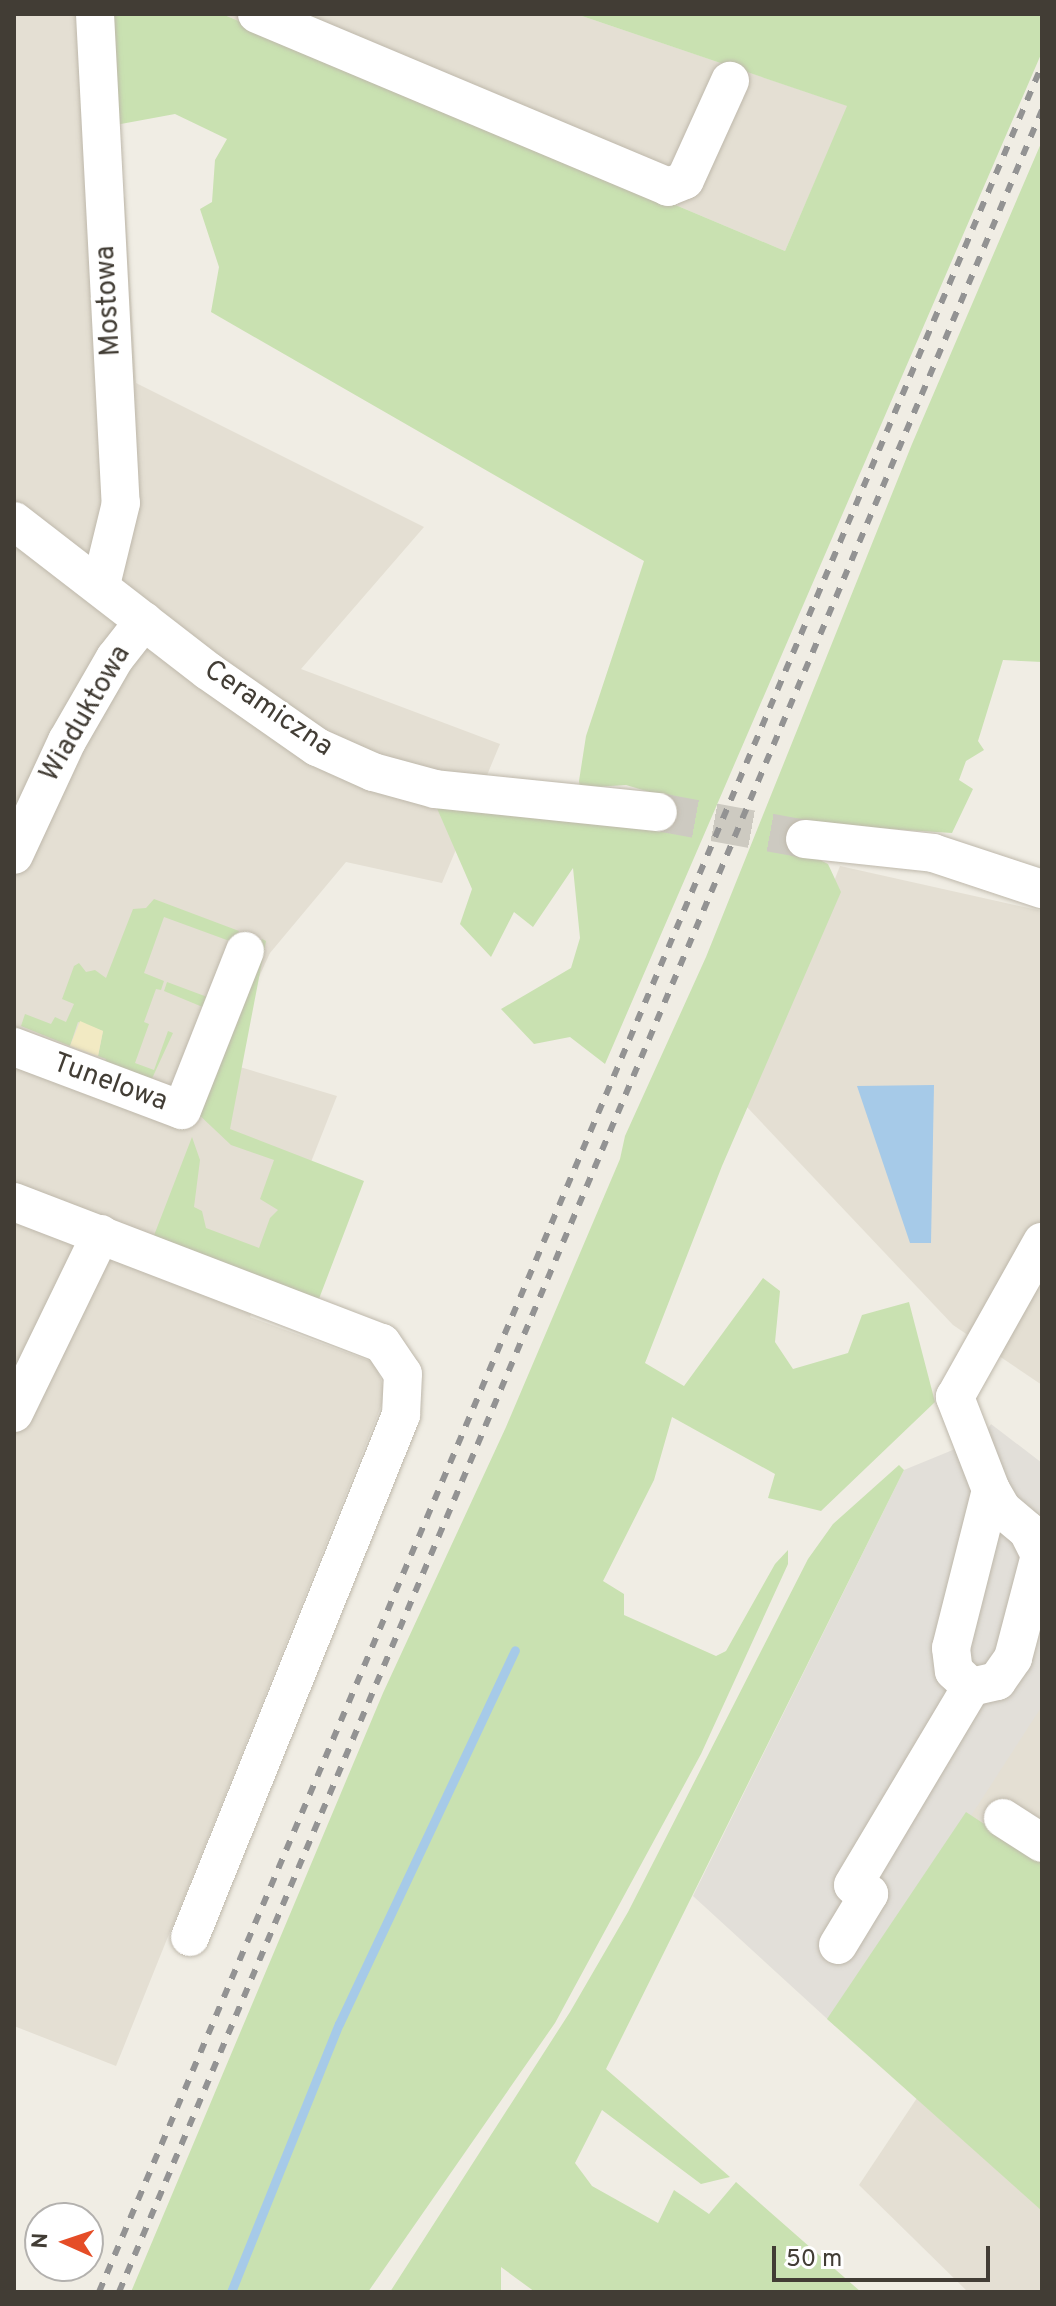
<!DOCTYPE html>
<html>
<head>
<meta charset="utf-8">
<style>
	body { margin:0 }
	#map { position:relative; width:1056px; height:2306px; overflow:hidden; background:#f0ede4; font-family:Overpass,sans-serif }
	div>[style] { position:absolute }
	.residential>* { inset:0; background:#e4dfd3 }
	.industrial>* { inset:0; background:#e2dfd9 }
	.green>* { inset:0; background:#c9e1b1 }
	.sand>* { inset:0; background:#f2eac3 }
	.water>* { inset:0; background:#a6cae8 }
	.stream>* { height:9px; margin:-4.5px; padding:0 4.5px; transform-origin:4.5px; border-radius:4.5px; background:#a6cae8 }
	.minor-tunnel>* { height:38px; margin-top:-19px; transform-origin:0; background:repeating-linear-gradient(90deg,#cdcac1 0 38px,transparent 0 57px) }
	.roads { filter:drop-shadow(0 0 2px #beb8ab) drop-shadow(0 0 2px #beb8ab) }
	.minor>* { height:38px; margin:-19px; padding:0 19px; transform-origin:19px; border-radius:19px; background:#fff }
	.rail>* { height:6px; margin-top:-3px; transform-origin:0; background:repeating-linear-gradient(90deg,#939393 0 10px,transparent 0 20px) }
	span { translate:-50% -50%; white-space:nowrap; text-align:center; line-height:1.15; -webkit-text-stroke:6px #fff; paint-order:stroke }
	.street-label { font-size:28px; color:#423d35 }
	.frame { position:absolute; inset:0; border:16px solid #423d35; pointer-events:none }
	.north { position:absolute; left:24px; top:2202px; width:80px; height:80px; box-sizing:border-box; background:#fff; border:2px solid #b3b1ae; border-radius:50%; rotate:273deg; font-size:22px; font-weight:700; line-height:32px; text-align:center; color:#423d35 }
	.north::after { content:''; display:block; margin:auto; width:28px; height:36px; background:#e54d27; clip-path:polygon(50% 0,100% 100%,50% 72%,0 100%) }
	.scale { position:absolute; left:772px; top:2246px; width:218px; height:36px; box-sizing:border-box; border:4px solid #423d35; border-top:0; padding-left:10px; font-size:24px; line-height:28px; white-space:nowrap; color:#423d35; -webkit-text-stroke:6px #fff; paint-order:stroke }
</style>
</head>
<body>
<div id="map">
	<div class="residential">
		<i style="clip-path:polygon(14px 14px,111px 14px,114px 200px,125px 197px,136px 383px,424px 527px,301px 669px,500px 744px,442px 883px,346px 862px,270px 953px,227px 1046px,223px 1062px,337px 1096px,250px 1317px,375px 1363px,386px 1394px,116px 2066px,14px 2026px)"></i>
		<i style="clip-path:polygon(222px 14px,576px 14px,848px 106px,785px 251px)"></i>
		<i style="clip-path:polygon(840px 866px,1042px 911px,1042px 1385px,953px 1325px,746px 1106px)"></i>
		<i style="clip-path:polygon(1042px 1698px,1042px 1869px,961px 1812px)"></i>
		<i style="clip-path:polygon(921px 2092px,1042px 2199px,1042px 2292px,968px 2292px,859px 2185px)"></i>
	</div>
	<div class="industrial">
		<i style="clip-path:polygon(991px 1424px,1042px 1463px,1042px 1706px,835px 2026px,693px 1896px,904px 1470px,982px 1438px)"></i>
	</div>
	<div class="green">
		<i style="clip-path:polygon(110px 14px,222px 14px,785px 251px,847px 106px,576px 14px,1042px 14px,1042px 52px,605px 1064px,570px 1037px,534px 1044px,501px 1009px,571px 968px,580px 938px,573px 868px,533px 927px,514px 912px,491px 957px,460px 924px,472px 889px,436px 806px,663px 796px,626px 785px,580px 788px,579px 781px,586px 736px,644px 561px,211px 312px,219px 267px,200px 209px,212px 202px,215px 160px,227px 139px,175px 114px,110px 126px)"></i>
		<i style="clip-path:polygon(1042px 141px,1042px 662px,1003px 660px,978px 741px,984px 750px,966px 761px,959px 780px,973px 789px,952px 833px,845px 826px,802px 851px,828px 864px,841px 892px,722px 1166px,645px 1363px,684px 1386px,763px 1278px,780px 1291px,775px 1342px,793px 1369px,848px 1353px,862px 1315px,909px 1302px,935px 1402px,821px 1511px,768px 1498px,775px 1474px,672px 1417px,654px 1480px,603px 1581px,624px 1594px,624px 1615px,716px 1656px,726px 1651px,775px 1564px,788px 1550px,788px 1564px,701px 1754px,555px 2023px,368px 2292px,131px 2292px,383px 1693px,506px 1427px,620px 1159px,625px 1136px,706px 957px,912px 444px)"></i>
		<i style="clip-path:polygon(154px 899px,239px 931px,235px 943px,164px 917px,144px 973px,164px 981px,161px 990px,156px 989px,144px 1022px,149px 1024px,135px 1063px,154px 1070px,168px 1031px,173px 1033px,149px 1085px,103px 1068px,106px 1059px,98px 1056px,103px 1031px,78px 1022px,70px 1046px,21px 1026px,25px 1014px,51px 1024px,55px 1017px,66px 1022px,74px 1004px,62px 999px,74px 966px,79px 963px,86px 972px,95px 970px,106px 978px,133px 909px,146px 908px)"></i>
		<i style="clip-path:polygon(262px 939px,266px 941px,230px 1129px,364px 1181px,317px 1304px,153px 1238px,192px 1137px,200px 1160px,194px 1207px,202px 1211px,206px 1228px,259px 1248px,270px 1218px,278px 1210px,260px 1199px,274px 1160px,231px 1145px,195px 1111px)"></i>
		<i style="clip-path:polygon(167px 982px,210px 998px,205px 1008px,164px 991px)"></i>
		<i style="clip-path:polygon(899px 1465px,904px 1470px,606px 2069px,730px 2177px,701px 2184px,602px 2110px,575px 2163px,592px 2186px,658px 2223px,674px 2190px,709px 2214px,736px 2182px,861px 2292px,535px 2292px,501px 2267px,501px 2292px,390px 2292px,570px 2012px,628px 1912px,808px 1559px,833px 1524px)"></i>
		<i style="clip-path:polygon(966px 1812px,1042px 1862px,1042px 2211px,827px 2019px)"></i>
	</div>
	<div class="sand">
		<i style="clip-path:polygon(80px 1021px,103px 1031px,98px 1056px,70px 1046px)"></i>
	</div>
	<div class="water">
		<i style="clip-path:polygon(934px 1085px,931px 1243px,910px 1243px,857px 1086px)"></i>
	</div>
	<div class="stream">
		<i style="left:231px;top:2292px;width:289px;rotate:-68.1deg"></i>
		<i style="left:339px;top:2024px;width:413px;rotate:-64.8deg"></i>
	</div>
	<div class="minor-tunnel">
		<i style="left:658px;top:812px;width:149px;rotate:10.4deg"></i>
	</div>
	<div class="roads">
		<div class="minor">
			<i style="left:95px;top:14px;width:490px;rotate:87deg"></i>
			<i style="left:121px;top:503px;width:84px;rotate:103.7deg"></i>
			<i style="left:257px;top:14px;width:446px;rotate:22.8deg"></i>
			<i style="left:668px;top:187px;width:18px;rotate:-22deg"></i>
			<i style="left:685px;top:180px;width:109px;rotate:-65.6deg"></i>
			<i style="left:14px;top:521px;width:245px;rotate:37.7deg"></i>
			<i style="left:208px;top:671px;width:133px;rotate:34.9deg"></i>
			<i style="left:317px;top:747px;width:61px;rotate:24.1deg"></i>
			<i style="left:373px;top:772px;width:64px;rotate:15.3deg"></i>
			<i style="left:435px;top:789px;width:224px;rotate:5.9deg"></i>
			<i style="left:805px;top:839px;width:129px;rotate:6.2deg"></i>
			<i style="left:933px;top:853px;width:115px;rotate:18.3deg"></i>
			<i style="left:14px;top:855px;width:126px;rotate:-65.1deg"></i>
			<i style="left:67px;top:741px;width:96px;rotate:-60deg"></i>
			<i style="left:115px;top:658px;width:47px;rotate:-51.9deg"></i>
			<i style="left:14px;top:1047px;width:179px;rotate:20.6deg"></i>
			<i style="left:182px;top:1110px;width:171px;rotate:-68.4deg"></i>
			<i style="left:14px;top:1202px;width:394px;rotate:21deg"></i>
			<i style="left:382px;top:1343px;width:37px;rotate:56deg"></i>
			<i style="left:403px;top:1374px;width:41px;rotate:92.8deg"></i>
			<i style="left:401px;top:1415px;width:563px;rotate:112.01deg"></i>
			<i style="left:14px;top:1413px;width:199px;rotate:-64.1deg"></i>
			<i style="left:991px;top:1490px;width:163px;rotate:104.2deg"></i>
			<i style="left:951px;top:1648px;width:23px;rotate:83deg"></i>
			<i style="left:954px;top:1671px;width:23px;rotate:43deg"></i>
			<i style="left:971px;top:1687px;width:27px;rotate:-13deg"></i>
			<i style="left:997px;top:1681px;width:28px;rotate:-55deg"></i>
			<i style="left:1013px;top:1658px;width:106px;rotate:-75.3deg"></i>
			<i style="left:1040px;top:1555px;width:27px;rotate:-117deg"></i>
			<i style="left:1028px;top:1531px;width:34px;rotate:-140deg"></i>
			<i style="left:1002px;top:1509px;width:22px;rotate:-120deg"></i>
			<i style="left:991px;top:1490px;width:100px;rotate:-111.2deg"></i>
			<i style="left:955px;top:1397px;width:178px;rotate:-60.7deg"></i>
			<i style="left:1003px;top:1818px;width:46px;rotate:32.7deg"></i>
			<i style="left:838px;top:1945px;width:60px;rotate:-58.7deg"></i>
			<i style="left:869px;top:1894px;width:18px;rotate:-151deg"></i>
			<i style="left:853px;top:1885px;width:230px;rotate:-59.2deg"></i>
		</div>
	</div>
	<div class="rail">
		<i style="left:99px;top:2292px;width:2418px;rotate:-67.05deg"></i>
		<i style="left:119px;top:2292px;width:2369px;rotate:-67.07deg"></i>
	</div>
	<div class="street-label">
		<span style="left:109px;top:301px;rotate:-93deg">Mostowa</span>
		<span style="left:268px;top:709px;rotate:34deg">Ceramiczna</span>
		<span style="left:86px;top:714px;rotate:-60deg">Wiaduktowa</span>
		<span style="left:110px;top:1083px;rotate:20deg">Tunelowa</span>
	</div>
	<div class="frame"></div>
	<div class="north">N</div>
	<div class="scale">50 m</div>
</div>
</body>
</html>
